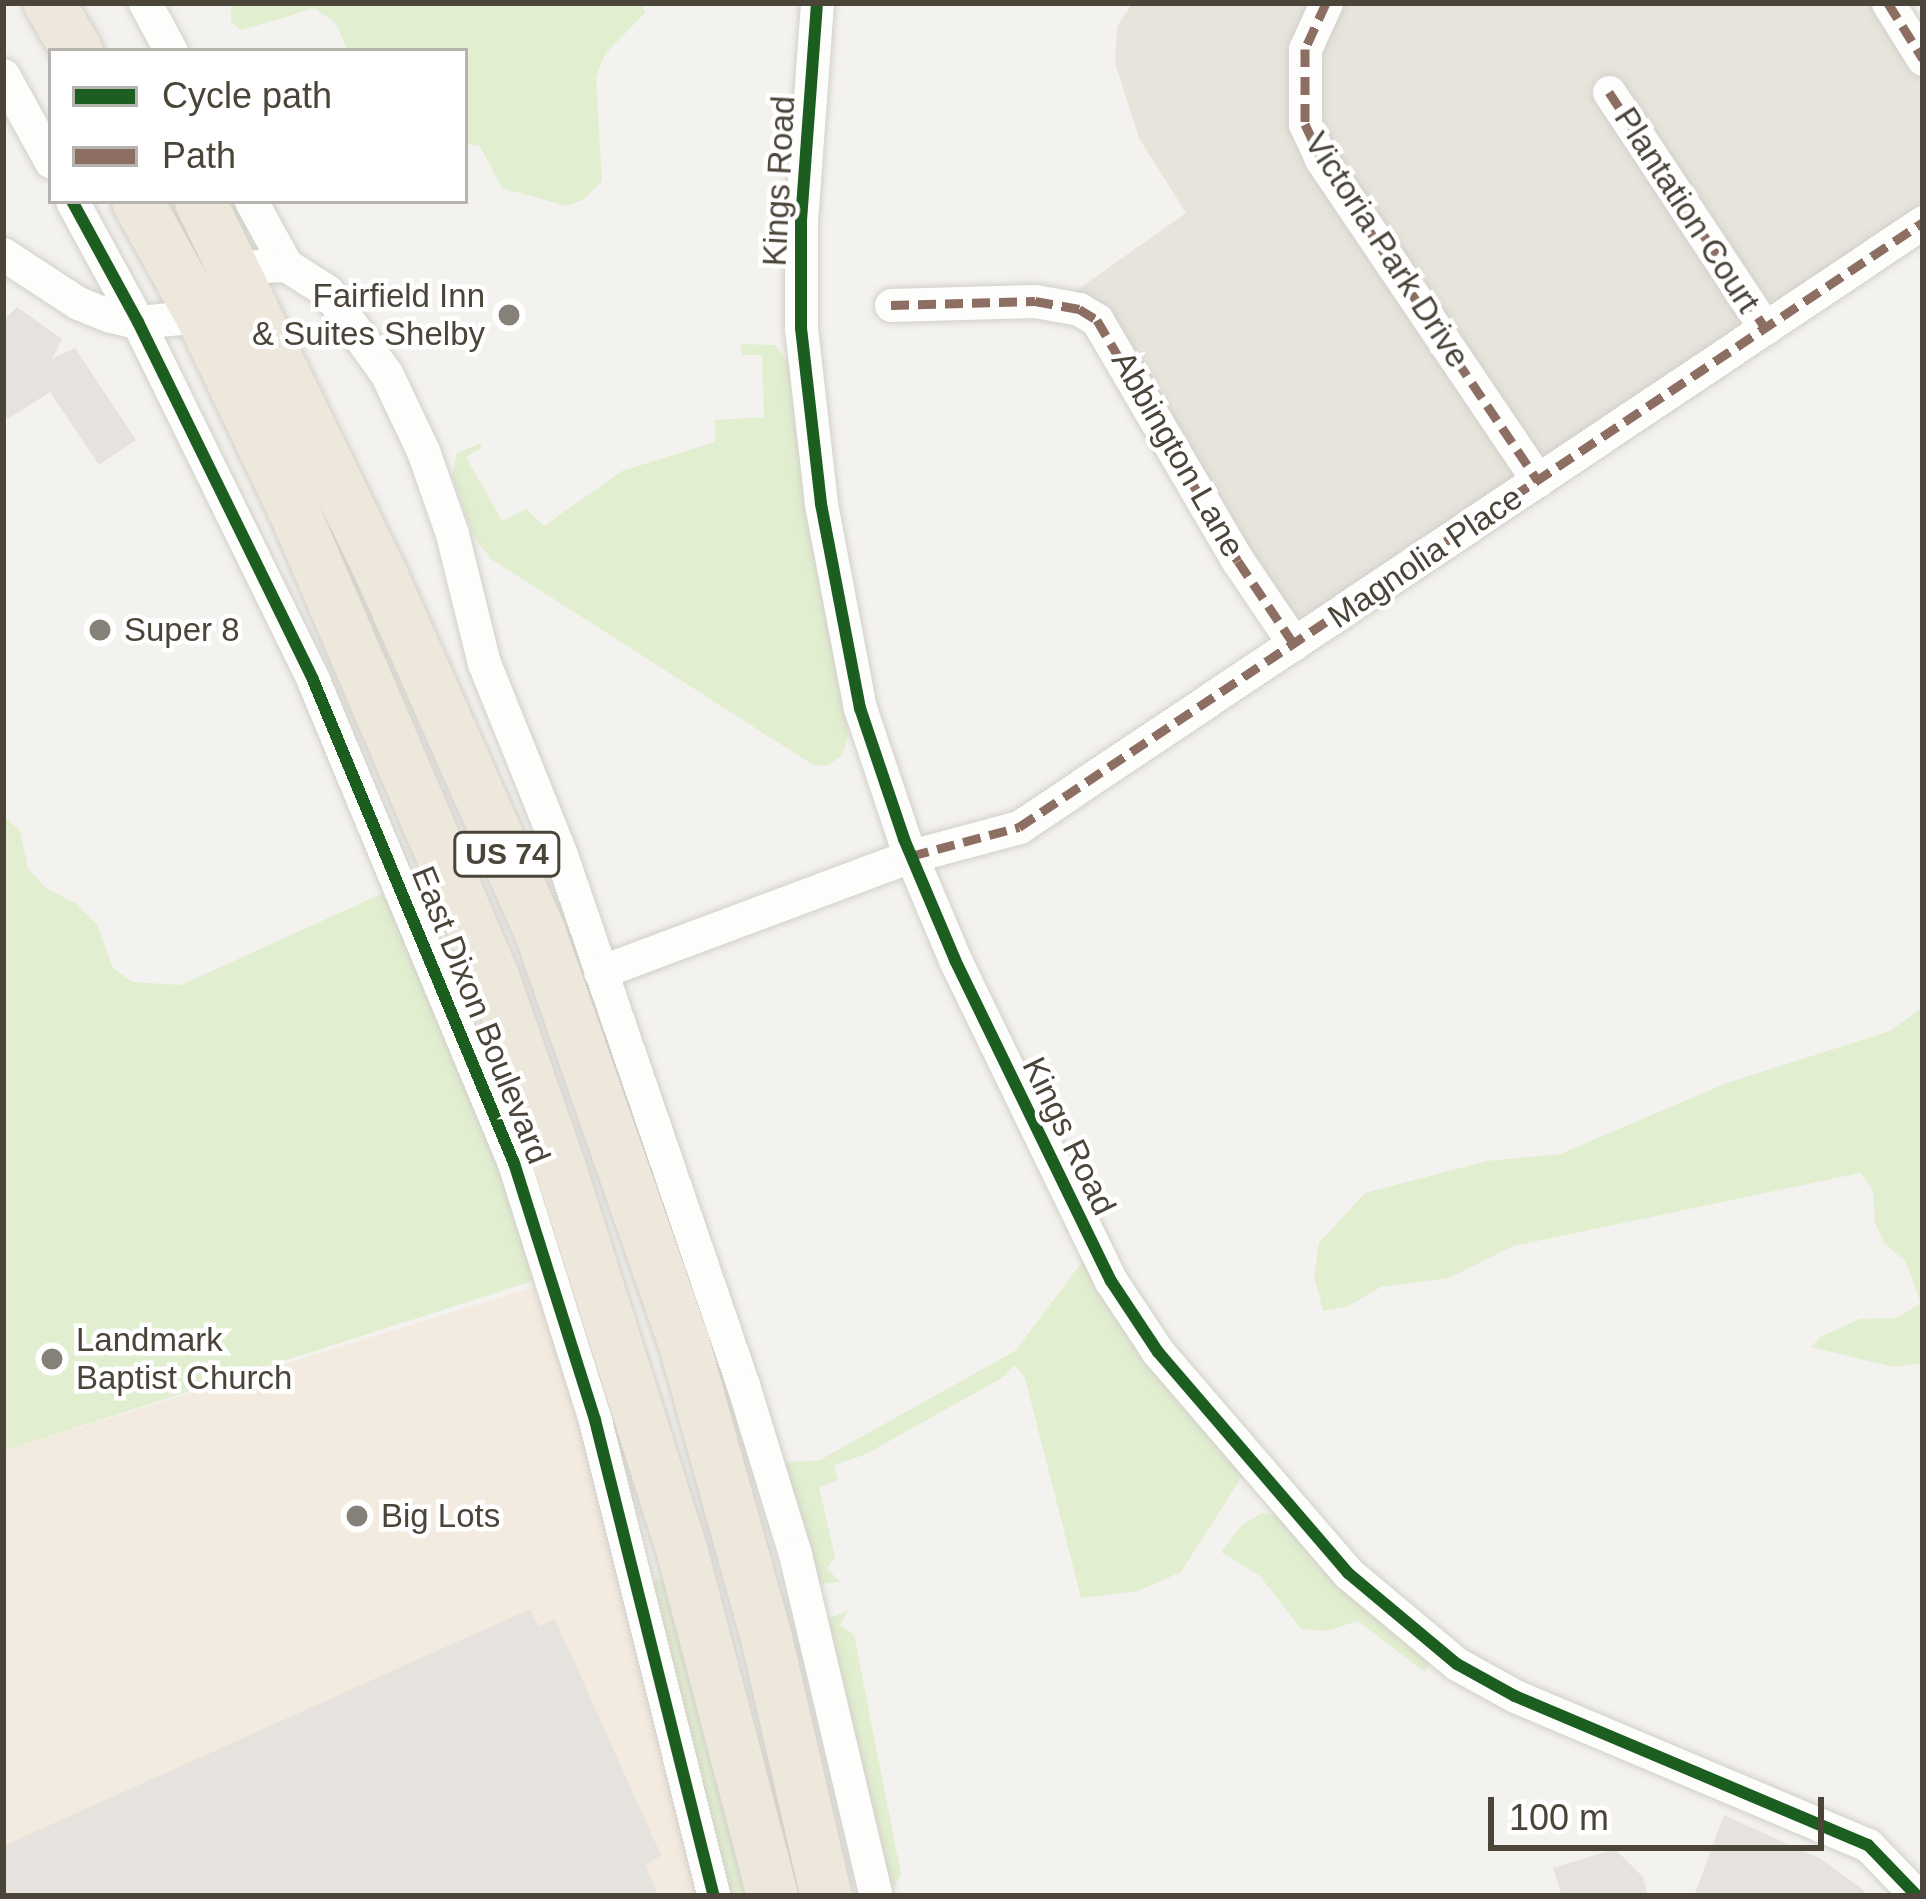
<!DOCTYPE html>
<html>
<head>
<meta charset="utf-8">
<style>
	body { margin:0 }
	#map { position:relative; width:1926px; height:1899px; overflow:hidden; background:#f4f2ee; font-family:Helvetica,sans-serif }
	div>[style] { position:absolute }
	.residential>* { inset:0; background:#e7e4dc }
	.commercial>* { inset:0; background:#f3ebdf }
	.green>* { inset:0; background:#e1eecf }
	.parking>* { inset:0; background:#e6e3df }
	.roads { filter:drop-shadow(0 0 3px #d2d0cb) drop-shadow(0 0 3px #d2d0cb) }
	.minor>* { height:33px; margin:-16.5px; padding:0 16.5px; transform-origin:16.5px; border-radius:16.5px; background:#fdfdfc }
	.highway>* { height:51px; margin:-25.5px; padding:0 25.5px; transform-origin:25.5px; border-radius:25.5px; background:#ede8db }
	.quiet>* { height:9px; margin-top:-4.5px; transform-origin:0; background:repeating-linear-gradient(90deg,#8d6e63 0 18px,transparent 0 27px) }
	.cycleway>* { height:12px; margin:-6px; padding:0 6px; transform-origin:6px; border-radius:6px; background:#1b5e20 }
	.dots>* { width:33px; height:33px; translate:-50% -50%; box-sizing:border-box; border:6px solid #fff; border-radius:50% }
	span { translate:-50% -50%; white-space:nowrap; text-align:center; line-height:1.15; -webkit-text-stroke:9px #fff; paint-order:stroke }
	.shield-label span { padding:3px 9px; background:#fff; border:3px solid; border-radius:9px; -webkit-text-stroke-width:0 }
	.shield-label { font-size:30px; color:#4b4439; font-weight:700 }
	.street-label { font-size:33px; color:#4b4439 }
	.poi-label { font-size:33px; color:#4b4439 }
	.right { translate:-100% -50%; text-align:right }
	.left { translate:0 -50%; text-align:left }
	.frame { position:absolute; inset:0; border:6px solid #4b4439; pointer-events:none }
	.legend { position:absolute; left:48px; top:48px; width:420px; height:156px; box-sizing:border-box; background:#fff; border:3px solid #b7b4b0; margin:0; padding:15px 21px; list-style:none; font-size:36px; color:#4b4439 }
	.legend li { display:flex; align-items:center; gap:24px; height:60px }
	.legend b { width:60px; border:3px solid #b7b4b0 }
	.scale { position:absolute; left:1488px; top:1797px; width:336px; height:54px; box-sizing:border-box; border:6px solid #4b4439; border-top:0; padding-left:15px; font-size:36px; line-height:42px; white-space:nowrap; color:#4b4439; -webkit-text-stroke:9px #fff; paint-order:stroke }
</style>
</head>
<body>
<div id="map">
	<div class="residential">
		<i style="clip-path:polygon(1132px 3px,1888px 3px,1923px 59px,1923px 222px,1294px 644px,1114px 341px,1057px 304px,1186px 213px,1139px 138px,1115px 63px,1117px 27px)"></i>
	</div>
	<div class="commercial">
		<i style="clip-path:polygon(534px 1287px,548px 1299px,703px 1896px,3px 1896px,3px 1451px)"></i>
	</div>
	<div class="green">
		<i style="clip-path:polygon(231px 3px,641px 3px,645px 13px,605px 54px,596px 77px,602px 181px,583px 200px,566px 206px,502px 188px,480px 146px,465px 144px,465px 51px,348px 51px,336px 24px,315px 8px,241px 30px,231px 21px)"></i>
		<i style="clip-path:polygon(740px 344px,775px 345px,790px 366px,848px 735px,843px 754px,829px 765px,815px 766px,491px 559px,474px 537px,452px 476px,457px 453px,481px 443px,481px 448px,466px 457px,502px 521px,526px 509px,544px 526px,622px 471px,715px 442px,715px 420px,764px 417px,762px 355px,742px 355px)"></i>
		<i style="clip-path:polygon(3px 815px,20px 831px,28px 868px,46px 888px,75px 903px,97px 924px,113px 968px,132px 982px,181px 985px,401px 885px,551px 1275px,3px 1451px)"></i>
		<i style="clip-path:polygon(1923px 1007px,1923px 1363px,1894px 1367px,1811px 1347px,1820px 1337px,1860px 1319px,1897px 1318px,1921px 1303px,1906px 1262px,1885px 1244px,1875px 1223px,1873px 1190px,1860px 1173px,1513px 1246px,1449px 1278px,1381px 1287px,1348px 1306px,1323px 1311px,1314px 1276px,1319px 1243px,1365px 1193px,1487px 1161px,1560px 1154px,1727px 1083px,1890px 1031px)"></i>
		<i style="clip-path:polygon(1085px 1258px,1243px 1475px,1181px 1572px,1138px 1591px,1081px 1598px,1025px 1378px,1015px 1365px,1000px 1379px,866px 1454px,834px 1465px,838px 1480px,819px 1487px,835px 1557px,827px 1568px,840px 1582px,818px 1584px,779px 1463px,820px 1460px,1015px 1351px)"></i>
		<i style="clip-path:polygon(1262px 1513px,1280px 1516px,1431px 1664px,1424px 1672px,1358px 1621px,1326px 1631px,1301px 1629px,1260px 1576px,1221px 1552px,1242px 1525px)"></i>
		<i style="clip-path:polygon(657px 1578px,671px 1583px,757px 1896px,723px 1896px,650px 1586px)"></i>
		<i style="clip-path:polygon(849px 1610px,840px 1625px,854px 1635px,901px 1874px,895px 1886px,887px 1883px,824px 1620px)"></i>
	</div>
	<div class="parking">
		<i style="clip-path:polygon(17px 307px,62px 339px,52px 359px,75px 348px,136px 440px,99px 465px,50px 392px,8px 419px,3px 412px,3px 321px)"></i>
		<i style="clip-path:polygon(530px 1609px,539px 1626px,555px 1619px,661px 1855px,646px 1865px,657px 1894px,3px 1896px,3px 1846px)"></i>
		<i style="clip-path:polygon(1724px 1815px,1821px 1859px,1865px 1891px,1862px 1896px,1694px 1896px)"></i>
		<i style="clip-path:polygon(1615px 1849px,1643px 1877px,1648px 1896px,1562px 1896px,1553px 1868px)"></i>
	</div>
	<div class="roads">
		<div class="minor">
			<i style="left:145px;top:3px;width:55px;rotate:61.6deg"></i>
			<i style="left:817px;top:3px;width:219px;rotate:94.2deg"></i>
			<i style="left:801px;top:221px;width:107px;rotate:90deg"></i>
			<i style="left:801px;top:328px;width:177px;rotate:83.5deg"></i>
			<i style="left:821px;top:504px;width:208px;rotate:79.2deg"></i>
			<i style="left:860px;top:708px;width:138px;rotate:71.4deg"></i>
			<i style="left:904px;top:839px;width:131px;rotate:67.1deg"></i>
			<i style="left:955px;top:960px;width:357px;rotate:64.1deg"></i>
			<i style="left:1111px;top:1281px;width:85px;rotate:56.5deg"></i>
			<i style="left:1158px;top:1352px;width:291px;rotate:49.3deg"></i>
			<i style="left:1348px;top:1573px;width:142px;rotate:39.9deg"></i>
			<i style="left:1457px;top:1664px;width:66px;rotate:28.9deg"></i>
			<i style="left:1515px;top:1696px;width:383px;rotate:22.9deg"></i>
			<i style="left:1868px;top:1845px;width:71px;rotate:46.1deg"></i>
			<i style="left:1326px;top:3px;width:51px;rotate:114.5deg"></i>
			<i style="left:1305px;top:49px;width:75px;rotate:90deg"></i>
			<i style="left:1305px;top:124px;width:38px;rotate:65deg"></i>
			<i style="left:1321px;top:159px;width:388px;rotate:56deg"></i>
			<i style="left:1888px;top:3px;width:66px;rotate:58deg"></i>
			<i style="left:3px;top:75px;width:99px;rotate:61.1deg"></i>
			<i style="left:1609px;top:92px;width:283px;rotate:56.5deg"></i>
			<i style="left:72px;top:201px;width:138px;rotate:61.4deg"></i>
			<i style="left:138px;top:322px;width:398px;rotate:63.9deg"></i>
			<i style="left:313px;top:680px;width:523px;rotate:67.41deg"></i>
			<i style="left:514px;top:1163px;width:269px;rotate:72.5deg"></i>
			<i style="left:595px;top:1420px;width:491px;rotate:76deg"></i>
			<i style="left:251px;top:201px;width:73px;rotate:61.3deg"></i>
			<i style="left:3px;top:254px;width:90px;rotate:33.2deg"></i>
			<i style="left:78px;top:303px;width:35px;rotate:22deg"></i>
			<i style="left:111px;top:316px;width:28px;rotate:13deg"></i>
			<i style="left:138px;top:322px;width:63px;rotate:-5.4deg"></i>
			<i style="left:237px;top:267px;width:49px;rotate:-2.3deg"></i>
			<i style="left:286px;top:265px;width:49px;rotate:32.4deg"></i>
			<i style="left:327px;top:291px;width:101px;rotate:54.3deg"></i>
			<i style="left:386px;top:373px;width:86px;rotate:64.6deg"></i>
			<i style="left:423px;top:451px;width:88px;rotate:70.7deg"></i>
			<i style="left:452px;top:534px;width:133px;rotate:76.1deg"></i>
			<i style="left:484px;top:663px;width:207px;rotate:68.1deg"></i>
			<i style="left:561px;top:855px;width:560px;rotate:71.05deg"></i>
			<i style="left:743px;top:1385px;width:177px;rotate:72.9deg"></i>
			<i style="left:795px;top:1554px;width:351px;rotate:76.7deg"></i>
			<i style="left:891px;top:305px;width:144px;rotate:-1.6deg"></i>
			<i style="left:1035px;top:301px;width:45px;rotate:10.3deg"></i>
			<i style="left:1079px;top:309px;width:21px;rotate:31deg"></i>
			<i style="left:1097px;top:320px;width:279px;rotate:59.7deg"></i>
			<i style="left:1238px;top:561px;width:100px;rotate:56deg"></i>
			<i style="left:600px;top:972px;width:332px;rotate:-20.5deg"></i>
			<i style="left:911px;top:856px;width:112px;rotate:-15deg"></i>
			<i style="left:1019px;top:827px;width:1088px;rotate:-33.79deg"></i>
		</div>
		<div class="highway">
			<i style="left:49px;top:3px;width:56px;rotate:59.7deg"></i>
			<i style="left:137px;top:201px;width:132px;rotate:60.9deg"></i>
			<i style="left:201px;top:316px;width:214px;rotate:64.5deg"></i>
			<i style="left:293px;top:509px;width:508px;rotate:66.82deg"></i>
			<i style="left:493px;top:976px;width:202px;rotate:70.7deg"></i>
			<i style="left:560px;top:1167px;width:404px;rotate:72.4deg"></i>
			<i style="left:682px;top:1552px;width:356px;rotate:75.3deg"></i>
			<i style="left:200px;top:201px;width:417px;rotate:64.1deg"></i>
			<i style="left:382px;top:576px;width:390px;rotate:66.1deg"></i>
			<i style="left:540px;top:933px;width:435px;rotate:70.7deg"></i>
			<i style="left:684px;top:1344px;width:304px;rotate:74.4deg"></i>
			<i style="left:766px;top:1637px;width:266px;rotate:77deg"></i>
		</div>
	</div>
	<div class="quiet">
		<i style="left:1326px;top:3px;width:51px;rotate:114.5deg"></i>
		<i style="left:1305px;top:49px;width:75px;rotate:90deg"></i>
		<i style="left:1305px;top:124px;width:38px;rotate:65deg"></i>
		<i style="left:1321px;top:159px;width:388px;rotate:56deg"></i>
		<i style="left:1888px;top:3px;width:66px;rotate:58deg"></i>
		<i style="left:1609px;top:92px;width:283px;rotate:56.5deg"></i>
		<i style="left:891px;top:305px;width:144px;rotate:-1.6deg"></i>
		<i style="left:1035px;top:301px;width:45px;rotate:10.3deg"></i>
		<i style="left:1079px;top:309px;width:21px;rotate:31deg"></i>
		<i style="left:1097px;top:320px;width:279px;rotate:59.7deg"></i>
		<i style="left:1238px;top:561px;width:100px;rotate:56deg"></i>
		<i style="left:911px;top:856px;width:112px;rotate:-15deg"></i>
		<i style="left:1019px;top:827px;width:1088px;rotate:-33.79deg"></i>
	</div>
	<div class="cycleway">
		<i style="left:817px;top:3px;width:219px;rotate:94.2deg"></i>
		<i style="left:801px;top:221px;width:107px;rotate:90deg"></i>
		<i style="left:801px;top:328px;width:177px;rotate:83.5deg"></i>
		<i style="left:821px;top:504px;width:208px;rotate:79.2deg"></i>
		<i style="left:860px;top:708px;width:138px;rotate:71.4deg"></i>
		<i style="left:904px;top:839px;width:131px;rotate:67.1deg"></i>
		<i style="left:955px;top:960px;width:357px;rotate:64.1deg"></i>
		<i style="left:1111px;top:1281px;width:85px;rotate:56.5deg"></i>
		<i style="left:1158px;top:1352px;width:291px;rotate:49.3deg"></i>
		<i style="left:1348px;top:1573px;width:142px;rotate:39.9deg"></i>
		<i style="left:1457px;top:1664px;width:66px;rotate:28.9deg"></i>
		<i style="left:1515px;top:1696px;width:383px;rotate:22.9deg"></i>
		<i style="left:1868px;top:1845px;width:71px;rotate:46.1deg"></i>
		<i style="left:72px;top:201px;width:138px;rotate:61.4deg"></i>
		<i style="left:138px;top:322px;width:398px;rotate:63.9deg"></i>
		<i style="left:313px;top:680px;width:523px;rotate:67.41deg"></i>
		<i style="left:514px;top:1163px;width:269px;rotate:72.5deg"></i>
		<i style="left:595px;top:1420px;width:491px;rotate:76deg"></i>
	</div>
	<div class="dots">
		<i style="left:509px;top:315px;background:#868178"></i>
		<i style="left:100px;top:630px;background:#868178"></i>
		<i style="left:52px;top:1359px;background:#868178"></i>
		<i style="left:357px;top:1516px;background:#868178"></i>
	</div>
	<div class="shield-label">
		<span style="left:507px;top:854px">US 74</span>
	</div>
	<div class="street-label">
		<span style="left:779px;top:181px;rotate:-87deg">Kings Road</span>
		<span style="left:1687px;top:210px;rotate:57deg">Plantation Court</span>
		<span style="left:1387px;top:250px;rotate:57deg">Victoria Park Drive</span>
		<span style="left:1178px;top:454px;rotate:60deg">Abbington Lane</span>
		<span style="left:1425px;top:557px;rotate:-34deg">Magnolia Place</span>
		<span style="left:481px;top:1015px;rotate:68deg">East Dixon Boulevard</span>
		<span style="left:1069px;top:1136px;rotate:64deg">Kings Road</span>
	</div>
	<div class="poi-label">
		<span class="right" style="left:485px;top:315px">Fairfield Inn<br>&amp; Suites Shelby</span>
		<span class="left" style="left:124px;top:630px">Super 8</span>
		<span class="left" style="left:76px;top:1359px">Landmark<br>Baptist Church</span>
		<span class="left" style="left:381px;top:1516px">Big Lots</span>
	</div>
	<div class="frame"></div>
	<ul class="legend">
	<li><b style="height:15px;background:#1b5e20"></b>Cycle path</li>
	<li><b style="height:15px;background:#8d6e63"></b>Path</li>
	</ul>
	<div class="scale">100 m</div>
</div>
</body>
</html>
